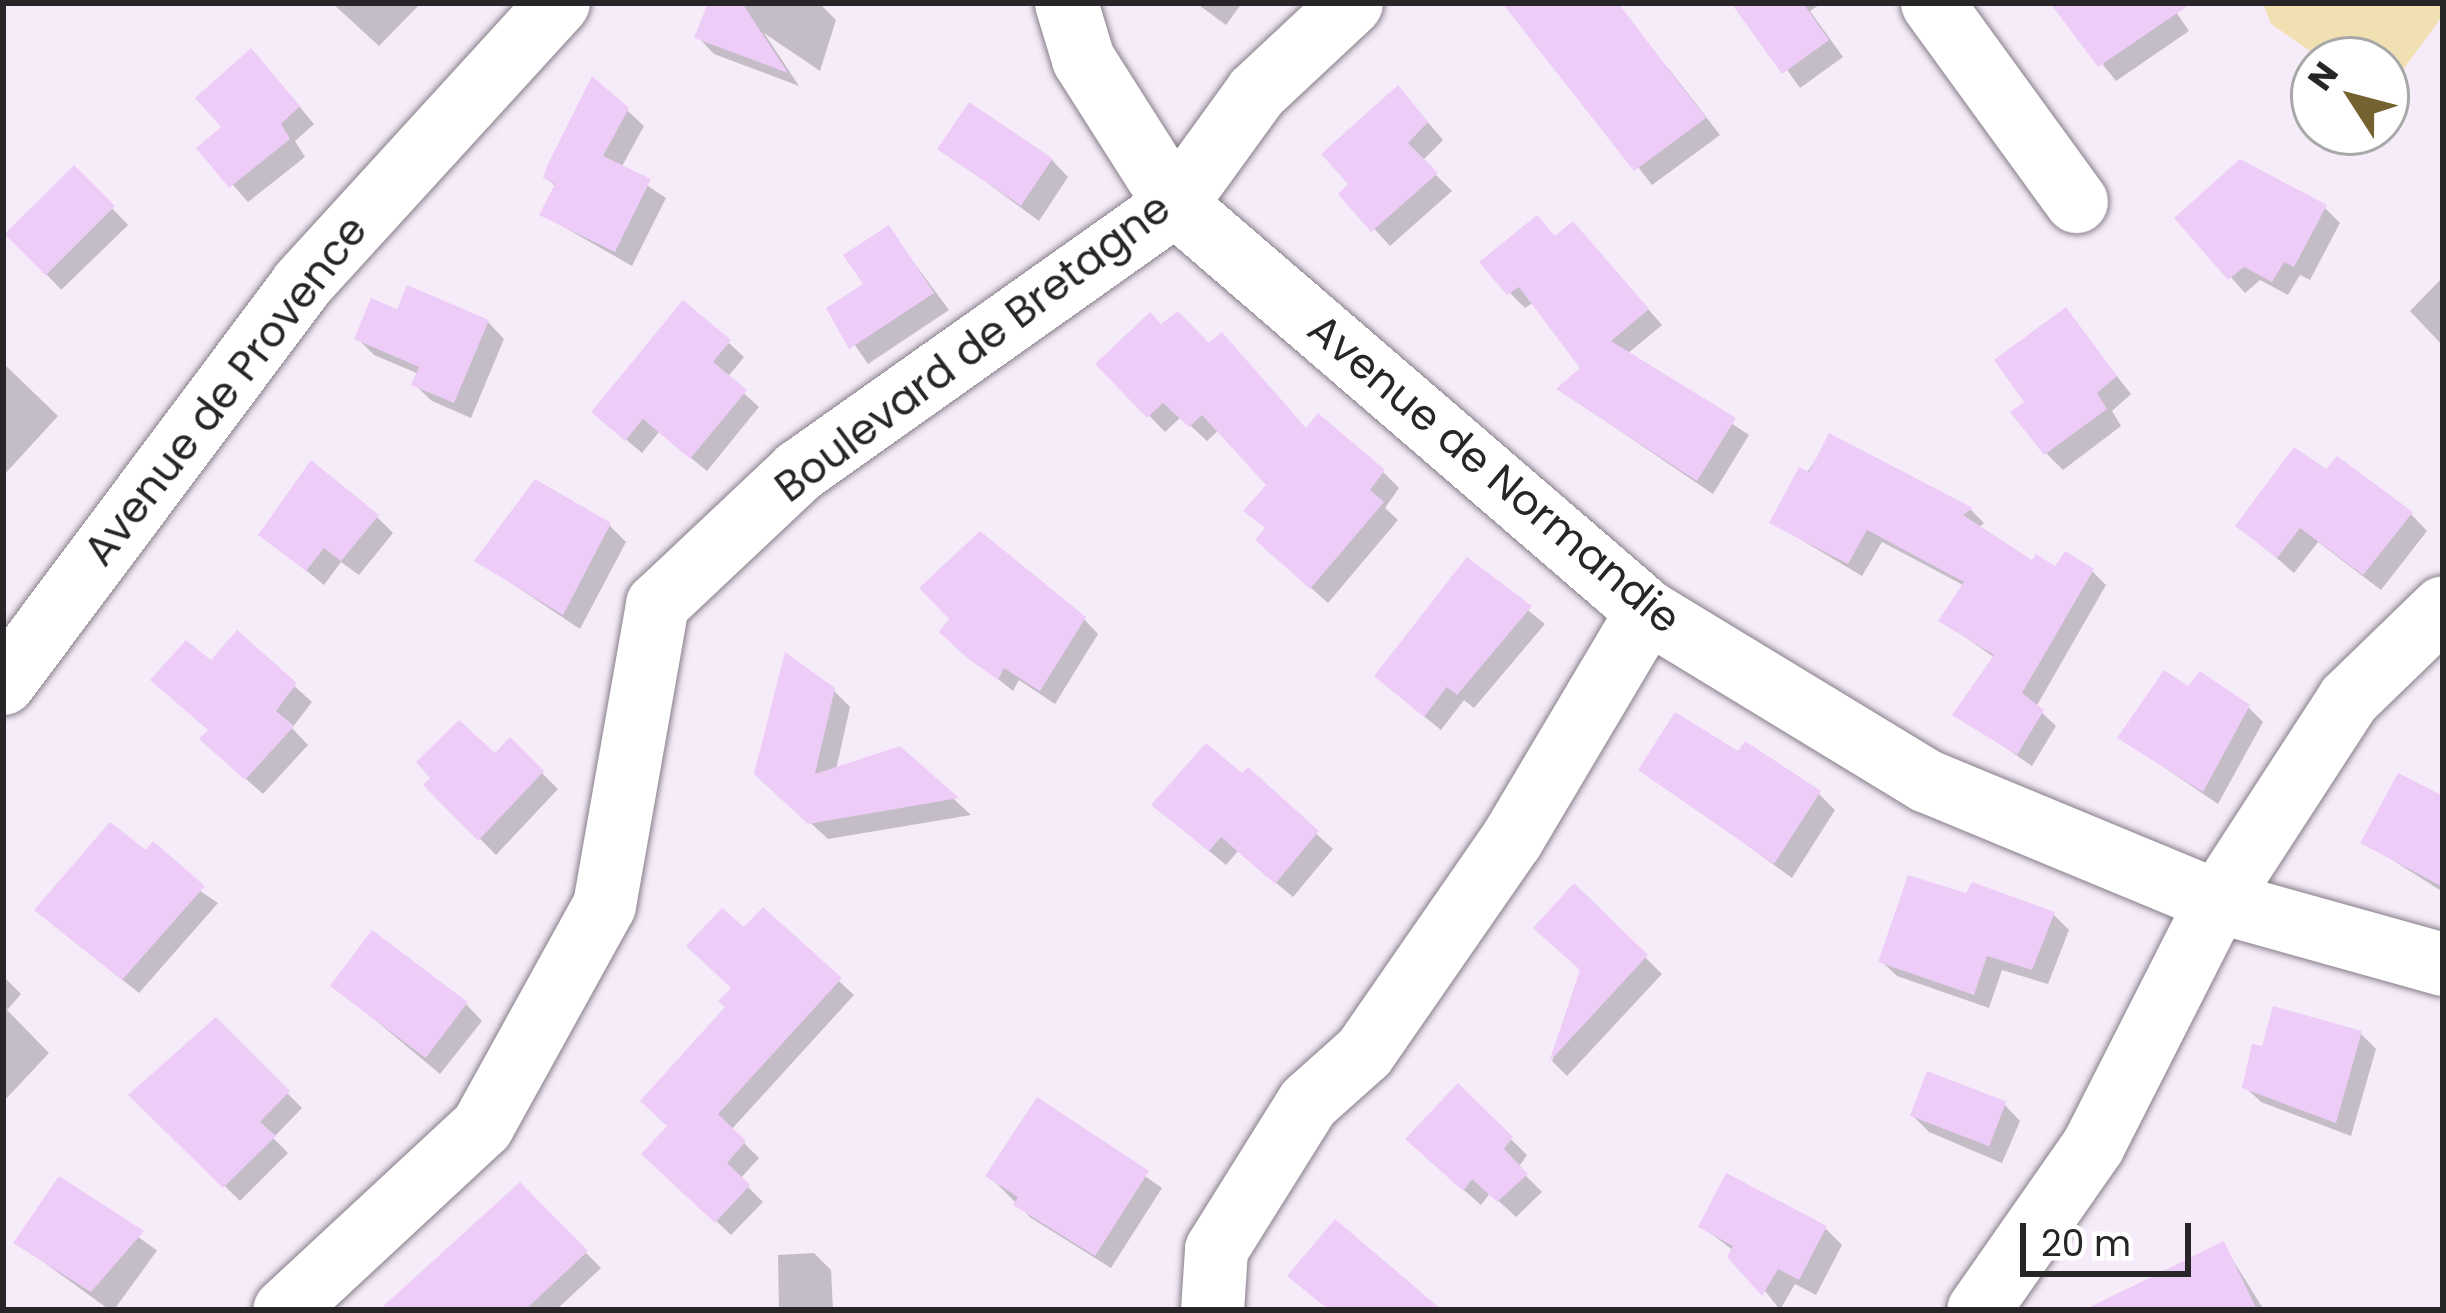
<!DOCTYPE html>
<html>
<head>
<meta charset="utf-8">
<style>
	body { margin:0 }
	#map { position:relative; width:2446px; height:1313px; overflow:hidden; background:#f6ecf9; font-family:Poppins,sans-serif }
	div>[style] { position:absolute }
	.green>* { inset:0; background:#f1e0b1 }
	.shadow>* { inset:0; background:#0003; transform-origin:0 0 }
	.building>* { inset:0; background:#edcdf7; transform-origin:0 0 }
	.roads { filter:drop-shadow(0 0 3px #867e89) drop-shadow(0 0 3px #867e89) }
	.minor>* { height:63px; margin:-31.5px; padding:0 31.5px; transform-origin:31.5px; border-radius:31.5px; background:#fff }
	span { translate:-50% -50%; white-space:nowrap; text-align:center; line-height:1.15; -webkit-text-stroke:9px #fff; paint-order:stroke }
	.street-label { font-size:42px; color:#282529 }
	.frame { position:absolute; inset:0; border:6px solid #282529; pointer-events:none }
	.north { position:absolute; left:2290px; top:36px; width:120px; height:120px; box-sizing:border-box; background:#fff; border:3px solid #a9a8a9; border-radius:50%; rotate:306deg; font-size:33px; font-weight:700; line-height:48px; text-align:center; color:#282529 }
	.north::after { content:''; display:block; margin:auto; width:42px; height:54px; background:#746331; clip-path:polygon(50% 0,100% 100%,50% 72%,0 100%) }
	.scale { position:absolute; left:2020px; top:1223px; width:171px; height:54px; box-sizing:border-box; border:6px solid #282529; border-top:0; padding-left:15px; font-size:36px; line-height:42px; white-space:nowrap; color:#282529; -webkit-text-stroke:9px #fff; paint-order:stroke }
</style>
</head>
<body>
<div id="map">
	<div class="green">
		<i style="clip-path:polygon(2263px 3px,2441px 3px,2443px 15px,2386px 93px,2386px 60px,2323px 60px,2271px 24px)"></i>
	</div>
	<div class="shadow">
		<i style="clip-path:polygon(332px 3px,421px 3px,379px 46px)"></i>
		<i style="clip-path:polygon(711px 3px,820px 4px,836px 20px,820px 71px,764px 33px,799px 86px,714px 54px,698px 37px)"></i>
		<i style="clip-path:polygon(1196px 3px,1242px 3px,1226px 25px)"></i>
		<i style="clip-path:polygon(1510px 3px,1596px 3px,1669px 69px,1720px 135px,1652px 185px)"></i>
		<i style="clip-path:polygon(1739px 3px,1822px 3px,1810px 11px,1843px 57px,1800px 88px)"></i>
		<i style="clip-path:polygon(2071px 3px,2170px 3px,2189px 31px,2116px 81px,2060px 11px)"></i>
		<i style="clip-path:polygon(267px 68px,314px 124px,295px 141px,305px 157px,248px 202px,200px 148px,226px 127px)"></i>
		<i style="clip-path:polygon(1414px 106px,1443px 140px,1422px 161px,1452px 191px,1390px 246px,1342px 194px)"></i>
		<i style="clip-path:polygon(627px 110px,644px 126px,621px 168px,666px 198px,632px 266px,543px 215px,557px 188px,547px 178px)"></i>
		<i style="clip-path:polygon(940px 148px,1052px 160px,1068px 177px,1039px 221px)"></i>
		<i style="left:74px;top:169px;width:78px;height:93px;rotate:46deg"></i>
		<i style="clip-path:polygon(2325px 208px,2340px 223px,2310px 280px,2300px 275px,2288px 295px,2260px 280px,2245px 293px,2178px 218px)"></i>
		<i style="clip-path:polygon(889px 229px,949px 310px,868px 364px,830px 309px,867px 285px)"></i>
		<i style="clip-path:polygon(1556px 239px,1588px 240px,1662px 325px,1627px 354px,1749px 435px,1713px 494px,1560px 390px,1585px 368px,1534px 302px,1525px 308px,1510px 293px)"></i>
		<i style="clip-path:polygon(2443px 277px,2443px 346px,2410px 311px)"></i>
		<i style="clip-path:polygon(2065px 311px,2131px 394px,2112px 411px,2121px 426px,2063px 470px,2046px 453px,2028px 403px)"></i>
		<i style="clip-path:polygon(399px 313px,488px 322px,504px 339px,471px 418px,432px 401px,415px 385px,419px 374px,374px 355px,357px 338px)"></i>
		<i style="clip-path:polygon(729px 343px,744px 357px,727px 378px,759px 407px,707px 471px,659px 432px,642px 453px,610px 426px)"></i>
		<i style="clip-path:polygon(3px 363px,58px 416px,3px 476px)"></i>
		<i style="clip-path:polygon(1099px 364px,1307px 431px,1383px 472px,1399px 488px,1385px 508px,1398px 520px,1328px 603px,1275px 556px,1270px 485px,1220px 429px,1207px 441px,1181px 417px,1165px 432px)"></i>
		<i style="clip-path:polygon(1831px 437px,1971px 510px,1984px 523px,1978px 528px,2033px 564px,2092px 571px,2106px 585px,2036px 707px,2056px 726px,2032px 766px,1956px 714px,1995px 658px,1942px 621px,1965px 586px,1882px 542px,1862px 576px,1773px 523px)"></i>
		<i style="clip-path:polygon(2327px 473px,2411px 514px,2427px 531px,2381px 590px,2318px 542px,2294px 573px,2239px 526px)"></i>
		<i style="clip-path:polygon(377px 517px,393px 533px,359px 575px,341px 562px,324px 585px,262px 534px)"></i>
		<i style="clip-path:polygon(609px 525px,626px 542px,580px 629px,478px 561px)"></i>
		<i style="clip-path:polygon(1468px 562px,1545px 624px,1474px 708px,1464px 700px,1441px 730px,1393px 691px)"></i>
		<i style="clip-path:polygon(1084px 619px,1098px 634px,1055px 704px,1019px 680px,1013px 691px,957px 646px)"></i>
		<i style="clip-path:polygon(237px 634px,312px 702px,292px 728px,308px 745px,263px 794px,219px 755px,211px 731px,211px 664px)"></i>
		<i style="clip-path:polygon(833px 690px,850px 707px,836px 770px,900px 749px,971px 815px,828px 839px,775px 790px)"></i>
		<i style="clip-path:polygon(2189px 691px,2248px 707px,2263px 722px,2218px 804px,2121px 738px)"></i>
		<i style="clip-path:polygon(510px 741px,558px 789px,496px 855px,427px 785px,495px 757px)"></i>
		<i style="clip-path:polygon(1738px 755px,1819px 794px,1835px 810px,1792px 878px,1642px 769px)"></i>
		<i style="clip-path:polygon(1248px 772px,1333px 849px,1293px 897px,1238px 851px,1226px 865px,1171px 820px)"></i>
		<i style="clip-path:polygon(2443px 799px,2443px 892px,2364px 842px)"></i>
		<i style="clip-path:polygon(146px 854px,218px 903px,139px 993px,53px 925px)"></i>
		<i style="clip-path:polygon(1574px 887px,1662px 974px,1567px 1076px,1552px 1061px,1583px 971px)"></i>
		<i style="clip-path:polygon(1967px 897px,2053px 914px,2069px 930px,2048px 984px,2002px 970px,1989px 1008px,1897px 976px,1881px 961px)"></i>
		<i style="clip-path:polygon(763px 911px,854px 995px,731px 1130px,759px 1158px,740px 1179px,763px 1202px,731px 1235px,645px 1153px,671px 1126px,729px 1008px,744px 931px)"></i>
		<i style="clip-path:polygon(3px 976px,21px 994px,7px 1010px,49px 1053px,3px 1102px)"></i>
		<i style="clip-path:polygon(332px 984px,466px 1004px,482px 1021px,440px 1074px)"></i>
		<i style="clip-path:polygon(216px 1021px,302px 1108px,273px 1138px,288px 1153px,240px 1201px,132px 1095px)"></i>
		<i style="clip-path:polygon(2361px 1034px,2376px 1049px,2351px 1136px,2261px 1102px,2245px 1087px)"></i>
		<i style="clip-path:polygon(1458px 1088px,1527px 1155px,1518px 1168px,1542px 1192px,1516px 1217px,1490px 1193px,1481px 1205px,1425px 1156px)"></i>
		<i style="clip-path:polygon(1038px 1101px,1162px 1188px,1111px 1268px,1031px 1218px,989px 1176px)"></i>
		<i style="clip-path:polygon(2004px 1104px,2020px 1121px,2002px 1163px,1929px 1132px,1912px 1115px)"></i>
		<i style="left:60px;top:1180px;width:120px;height:76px;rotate:36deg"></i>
		<i style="clip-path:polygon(520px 1186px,601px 1268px,556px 1310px,424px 1310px)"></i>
		<i style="clip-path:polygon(1701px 1226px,1825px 1228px,1842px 1245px,1816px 1295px,1795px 1284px,1780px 1310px,1734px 1251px)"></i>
		<i style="clip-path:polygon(2223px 1244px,2264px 1310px,2161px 1310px)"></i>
		<i style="clip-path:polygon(814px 1253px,831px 1270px,833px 1310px,779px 1310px,778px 1255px)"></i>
	</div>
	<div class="building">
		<i style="clip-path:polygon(708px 3px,742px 3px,788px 73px,694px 38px)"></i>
		<i style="clip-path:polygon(1502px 3px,1618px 3px,1706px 118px,1634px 171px)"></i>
		<i style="clip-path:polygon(1731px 3px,1803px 3px,1829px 40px,1782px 74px)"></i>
		<i style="clip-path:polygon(2050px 3px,2192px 3px,2098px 67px)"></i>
		<i style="clip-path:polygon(251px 48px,300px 106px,281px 124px,290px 139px,229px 188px,196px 148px,221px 127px,195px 98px)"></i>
		<i style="clip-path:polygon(592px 76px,629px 108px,603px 156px,651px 179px,615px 252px,539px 215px,555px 184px,543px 178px,547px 166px)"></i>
		<i style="clip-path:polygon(1398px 85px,1428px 122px,1408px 143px,1438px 173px,1371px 232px,1338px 194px,1348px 184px,1321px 154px)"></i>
		<i style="left:969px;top:102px;width:101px;height:57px;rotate:34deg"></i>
		<i style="clip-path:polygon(2240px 159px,2327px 205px,2294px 267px,2284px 262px,2272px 282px,2244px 267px,2228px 280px,2174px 218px)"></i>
		<i style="left:74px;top:165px;width:58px;height:98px;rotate:45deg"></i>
		<i style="clip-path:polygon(1537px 215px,1555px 236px,1573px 221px,1649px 309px,1611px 341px,1736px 418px,1697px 481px,1556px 389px,1580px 368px,1519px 287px,1507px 295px,1479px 262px)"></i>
		<i style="clip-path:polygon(889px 225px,934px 293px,849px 349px,826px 308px,863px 284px,843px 255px)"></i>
		<i style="clip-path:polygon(407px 285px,489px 320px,454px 403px,411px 385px,419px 367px,354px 339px,371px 298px,397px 309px)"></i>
		<i style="clip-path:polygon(683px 300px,731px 340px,713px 362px,747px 390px,690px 459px,643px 419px,625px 441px,591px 412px)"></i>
		<i style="clip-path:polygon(2066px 307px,2117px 376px,2097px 393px,2107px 409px,2044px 455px,2010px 412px,2024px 402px,1994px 360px)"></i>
		<i style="clip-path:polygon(1178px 311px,1209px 343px,1222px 332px,1306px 428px,1318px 413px,1385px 470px,1370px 490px,1384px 502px,1310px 589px,1255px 540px,1265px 528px,1243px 511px,1266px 485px,1202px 415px,1189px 427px,1163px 403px,1147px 418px,1095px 364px,1150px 312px,1161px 324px)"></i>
		<i style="clip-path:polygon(1829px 433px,1973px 508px,1963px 515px,2032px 560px,2036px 554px,2055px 566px,2065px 551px,2094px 569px,2022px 693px,2044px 710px,2017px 755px,1952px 715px,1994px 655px,1938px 621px,1964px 582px,1867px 530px,1848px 564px,1769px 523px,1799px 467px,1809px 472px)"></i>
		<i style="clip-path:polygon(2294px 447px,2326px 469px,2337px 456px,2413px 512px,2363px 575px,2300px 528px,2277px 558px,2235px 526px)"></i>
		<i style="clip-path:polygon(311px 460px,379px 515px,341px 561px,324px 548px,306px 571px,258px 535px)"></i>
		<i style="clip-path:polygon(535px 479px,611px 523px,563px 615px,474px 561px)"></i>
		<i style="clip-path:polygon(980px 531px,1086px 617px,1040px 691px,1004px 668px,998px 680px,966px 657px,939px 632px,949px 619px,919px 588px)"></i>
		<i style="clip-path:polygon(1467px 557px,1532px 606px,1457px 695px,1447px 687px,1424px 717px,1374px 676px)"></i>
		<i style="clip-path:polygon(237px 630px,297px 683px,276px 711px,294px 726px,245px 780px,199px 739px,208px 730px,150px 680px,186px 640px,211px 660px)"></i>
		<i style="clip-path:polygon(785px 652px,835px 688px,815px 774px,900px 746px,959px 798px,808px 824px,754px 774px)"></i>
		<i style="clip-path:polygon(2164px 670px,2188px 686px,2200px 671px,2250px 705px,2203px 792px,2117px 738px)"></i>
		<i style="clip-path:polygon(1675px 712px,1738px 751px,1745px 741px,1821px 791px,1774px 864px,1638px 770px)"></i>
		<i style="clip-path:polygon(459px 720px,495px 753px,510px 737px,544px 771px,478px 841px,423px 785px,430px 778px,416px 762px)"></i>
		<i style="clip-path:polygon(1206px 743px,1242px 773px,1248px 767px,1319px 831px,1275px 884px,1221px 837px,1209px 851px,1151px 805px)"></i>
		<i style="clip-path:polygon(2398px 773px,2443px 796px,2443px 887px,2360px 843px)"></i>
		<i style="clip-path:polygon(110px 822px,146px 850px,153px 841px,205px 886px,122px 980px,34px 910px)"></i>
		<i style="clip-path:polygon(1908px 875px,1966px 893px,1972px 882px,2055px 912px,2032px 970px,1987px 956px,1974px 995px,1878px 962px)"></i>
		<i style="clip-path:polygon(1574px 883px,1648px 955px,1549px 1062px,1580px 970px,1533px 928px)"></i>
		<i style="clip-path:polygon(763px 907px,842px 978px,718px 1114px,746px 1141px,727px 1163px,750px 1185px,715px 1223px,641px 1154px,667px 1126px,640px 1101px,725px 1007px,718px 1001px,731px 988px,686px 946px,722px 908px,744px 927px)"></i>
		<i style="left:372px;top:930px;width:120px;height:70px;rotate:37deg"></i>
		<i style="clip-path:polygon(2273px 1006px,2362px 1031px,2336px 1123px,2242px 1088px,2252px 1044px,2262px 1046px)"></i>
		<i style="clip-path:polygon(216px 1017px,290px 1091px,260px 1122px,276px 1136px,223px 1188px,128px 1095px)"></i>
		<i style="left:1927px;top:1071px;width:85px;height:48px;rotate:21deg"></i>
		<i style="clip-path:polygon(1458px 1083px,1513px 1137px,1504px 1149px,1528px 1174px,1497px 1202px,1472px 1179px,1463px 1191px,1405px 1139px)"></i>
		<i style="clip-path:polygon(1037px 1097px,1149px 1171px,1095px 1256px,1013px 1205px,1018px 1197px,985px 1176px)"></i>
		<i style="clip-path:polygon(1726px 1173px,1827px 1226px,1799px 1280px,1778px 1269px,1762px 1296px,1727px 1257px,1733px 1246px,1698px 1227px)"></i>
		<i style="clip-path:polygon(59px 1176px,144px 1231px,91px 1292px,13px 1243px)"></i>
		<i style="clip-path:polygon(520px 1182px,588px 1251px,525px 1310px,379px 1310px)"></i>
		<i style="clip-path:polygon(1335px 1219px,1442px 1310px,1329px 1310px,1287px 1276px)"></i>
		<i style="clip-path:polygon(2224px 1241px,2257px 1310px,2084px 1310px)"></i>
	</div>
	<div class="roads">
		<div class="minor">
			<i style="left:1066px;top:3px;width:59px;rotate:73.1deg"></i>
			<i style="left:1083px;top:59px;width:172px;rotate:57.6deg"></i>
			<i style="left:1175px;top:204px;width:623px;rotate:40.77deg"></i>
			<i style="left:1647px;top:611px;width:328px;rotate:31.3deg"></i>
			<i style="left:1927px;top:781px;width:314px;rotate:22.5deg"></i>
			<i style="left:2217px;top:901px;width:235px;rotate:15.6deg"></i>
			<i style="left:1932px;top:3px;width:245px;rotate:54deg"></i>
			<i style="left:3px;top:683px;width:498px;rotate:-53.2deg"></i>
			<i style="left:301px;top:284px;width:381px;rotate:-47.6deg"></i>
			<i style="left:284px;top:1310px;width:270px;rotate:-42.9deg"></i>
			<i style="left:482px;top:1126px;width:252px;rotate:-61.1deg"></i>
			<i style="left:604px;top:905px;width:306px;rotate:-80deg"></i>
			<i style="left:657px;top:604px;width:194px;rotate:-43.3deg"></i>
			<i style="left:798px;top:471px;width:462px;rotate:-35.3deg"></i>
			<i style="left:1175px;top:204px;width:138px;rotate:-54.1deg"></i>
			<i style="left:1256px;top:92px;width:130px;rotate:-43.1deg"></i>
			<i style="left:1212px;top:1310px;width:61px;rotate:-86.2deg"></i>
			<i style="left:1216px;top:1249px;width:173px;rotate:-58deg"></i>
			<i style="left:1308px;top:1102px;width:75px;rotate:-41.8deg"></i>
			<i style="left:1364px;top:1052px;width:258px;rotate:-55.3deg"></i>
			<i style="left:1511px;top:840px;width:266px;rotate:-59.3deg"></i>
			<i style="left:1978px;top:1310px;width:201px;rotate:-55.1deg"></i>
			<i style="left:2093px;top:1145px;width:274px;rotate:-63.1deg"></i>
			<i style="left:2217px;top:901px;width:241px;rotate:-57deg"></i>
			<i style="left:2348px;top:699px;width:132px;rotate:-44.1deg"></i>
		</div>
	</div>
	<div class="street-label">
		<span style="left:973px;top:348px;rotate:-37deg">Boulevard de Bretagne</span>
		<span style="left:226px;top:391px;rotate:-52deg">Avenue de Provence</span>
		<span style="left:1494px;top:474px;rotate:40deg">Avenue de Normandie</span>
	</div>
	<div class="frame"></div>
	<div class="north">N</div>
	<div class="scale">20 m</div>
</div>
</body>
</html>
